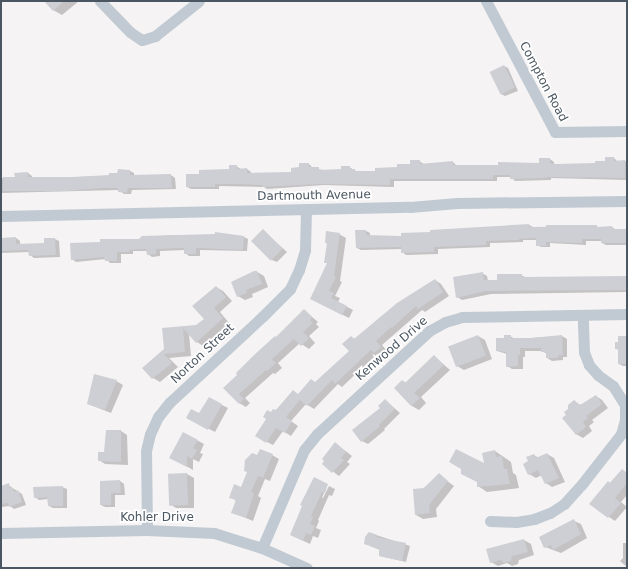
<!DOCTYPE html>
<html>
<head>
<meta charset="utf-8">
<style>
	body { margin:0 }
	#map { position:relative; width:628px; height:569px; overflow:hidden; background:#f5f3f3; font-family:"DejaVu Sans",sans-serif }
	div>[style] { position:absolute }
	.shadow>* { inset:0; background:#0003 }
	.building>* { inset:0; background:#cdcfd5; transform-origin:0 0 }
	.minor>* { height:11px; margin:-5.5px; padding:0 5.5px; transform-origin:5.5px; border-radius:5.5px; background:#c1cad2 }
	span { translate:-50% -50%; white-space:nowrap; text-align:center; line-height:1.15; -webkit-text-stroke:3.5px #fff; paint-order:stroke }
	.street-label { font-size:12px; color:#4a5661 }
	.frame { position:absolute; inset:0; border:2px solid #4a5661; pointer-events:none }
</style>
</head>
<body>
<div id="map">
	<div class="shadow">
		<i style="clip-path:polygon(45px 1px,79px 1px,62px 15px,53px 10px)"></i>
		<i style="clip-path:polygon(504px 66px,508px 68px,518px 91px,505px 96px,501px 94px,491px 72px)"></i>
		<i style="clip-path:polygon(614px 158px,618px 162px,627px 161px,627px 180px,551px 178px,551px 180px,515px 181px,511px 177px,497px 177px,497px 181px,394px 181px,394px 187px,324px 185px,267px 189px,264px 187px,219px 186px,219px 189px,191px 189px,187px 187px,200px 175px,230px 170px,236px 166px,241px 169px,247px 169px,251px 172px,251px 174px,292px 173px,309px 164px,313px 168px,323px 170px,342px 170px,349px 167px,358px 172px,376px 172px,398px 168px,419px 161px,424px 164px,453px 162px,457px 166px,540px 164px,540px 159px,550px 159px,554px 162px,554px 164px,596px 164px)"></i>
		<i style="clip-path:polygon(119px 170px,130px 171px,134px 173px,134px 176px,171px 175px,175px 178px,176px 189px,132px 190px,131px 194px,124px 194px,119px 190px,1px 193px,1px 178px,16px 178px,28px 173px,32px 176px,32px 178px,110px 176px,118px 174px)"></i>
		<i style="clip-path:polygon(529px 225px,533px 227px,596px 226px,600px 228px,612px 227px,616px 230px,627px 230px,627px 245px,606px 245px,602px 243px,602px 241px,586px 241px,586px 245px,550px 243px,550px 247px,541px 247px,537px 245px,537px 240px,523px 240px,523px 242px,490px 243px,490px 247px,438px 249px,438px 254px,406px 255px,402px 252px,402px 249px,361px 250px,357px 248px,366px 231px,370px 233px,370px 236px,402px 237px)"></i>
		<i style="clip-path:polygon(263px 231px,287px 252px,277px 262px,272px 260px)"></i>
		<i style="clip-path:polygon(339px 234px,346px 238px,340px 281px,342px 282px,335px 296px,340px 298px,338px 302px,353px 310px,349px 318px,311px 299px,328px 264px,325px 262px,328px 244px,326px 243px)"></i>
		<i style="clip-path:polygon(176px 235px,244px 237px,248px 239px,247px 251px,200px 250px,200px 256px,189px 256px,185px 253px,185px 250px,160px 251px,160px 256px,152px 257px,148px 254px,148px 251px,133px 251px,133px 254px,121px 254px,121px 263px,110px 263px,106px 259px,76px 262px,72px 259px,140px 240px,142px 237px)"></i>
		<i style="clip-path:polygon(16px 238px,20px 241px,20px 245px,45px 244px,55px 239px,59px 241px,60px 257px,34px 258px,30px 255px,29px 252px,1px 253px,1px 239px)"></i>
		<i style="clip-path:polygon(257px 272px,264px 276px,268px 287px,252px 294px,253px 297px,245px 300px,238px 296px)"></i>
		<i style="clip-path:polygon(482px 273px,487px 276px,488px 281px,498px 281px,521px 275px,527px 278px,627px 277px,627px 292px,491px 294px,462px 300px,457px 297px)"></i>
		<i style="clip-path:polygon(435px 280px,441px 284px,449px 296px,425px 312px,422px 310px,382px 345px,387px 351px,381px 356px,377px 354px,342px 387px,338px 384px,314px 409px,306px 404px,291px 421px,298px 426px,291px 436px,283px 431px,273px 445px,267px 442px,271px 413px,316px 383px,350px 351px,351px 337px,355px 339px)"></i>
		<i style="clip-path:polygon(216px 287px,223px 291px,232px 301px,220px 312px,229px 323px,203px 346px,197px 342px,189px 334px,191px 356px,169px 358px,178px 367px,160px 382px,153px 378px,144px 368px,165px 349px,163px 329px,197px 326px,205px 319px)"></i>
		<i style="clip-path:polygon(304px 310px,318px 322px,316px 324px,319px 327px,309px 336px,315px 343px,309px 349px,300px 343px,278px 363px,282px 368px,275px 374px,273px 373px,245px 398px,250px 403px,246px 407px,239px 403px,225px 388px)"></i>
		<i style="clip-path:polygon(478px 336px,485px 340px,492px 359px,464px 370px,457px 366px)"></i>
		<i style="clip-path:polygon(510px 336px,515px 339px,562px 336px,567px 339px,567px 357px,563px 357px,563px 360px,552px 361px,547px 358px,547px 354px,542px 351px,525px 351px,525px 357px,523px 357px,523px 369px,512px 369px,507px 366px,507px 354px,497px 351px,505px 339px)"></i>
		<i style="clip-path:polygon(627px 337px,627px 366px,623px 366px,619px 364px,619px 350px,616px 349px,619px 343px)"></i>
		<i style="clip-path:polygon(434px 356px,450px 370px,421px 397px,426px 403px,419px 410px,412px 406px,395px 388px,403px 381px,406px 383px)"></i>
		<i style="clip-path:polygon(116px 381px,123px 385px,111px 413px,88px 404px)"></i>
		<i style="clip-path:polygon(596px 396px,602px 400px,608px 408px,592px 420px,594px 422px,589px 426px,592px 431px,583px 438px,576px 434px,568px 415px,574px 402px,581px 405px)"></i>
		<i style="clip-path:polygon(385px 400px,400px 413px,384px 429px,385px 430px,368px 444px,362px 441px)"></i>
		<i style="clip-path:polygon(222px 405px,228px 408px,215px 432px,194px 421px,199px 414px)"></i>
		<i style="clip-path:polygon(121px 431px,127px 435px,128px 465px,105px 464px,99px 460px)"></i>
		<i style="clip-path:polygon(184px 433px,204px 444px,200px 453px,203px 454px,199px 462px,193px 459px,193px 470px,171px 457px)"></i>
		<i style="clip-path:polygon(335px 443px,352px 456px,347px 462px,350px 464px,339px 476px,323px 464px)"></i>
		<i style="clip-path:polygon(495px 451px,511px 462px,513px 473px,516px 475px,519px 488px,487px 492px,478px 486px,485px 465px)"></i>
		<i style="clip-path:polygon(547px 454px,554px 458px,565px 482px,552px 487px,546px 483px,542px 475px,536px 478px,529px 474px,529px 462px,534px 455px,539px 458px)"></i>
		<i style="clip-path:polygon(272px 455px,279px 459px,270px 481px,265px 479px,258px 496px,261px 498px,253px 521px,232px 512px,236px 501px,231px 497px,241px 488px,248px 472px,258px 457px)"></i>
		<i style="clip-path:polygon(622px 470px,627px 473px,627px 495px,621px 502px,627px 507px,615px 521px,590px 504px)"></i>
		<i style="clip-path:polygon(187px 474px,194px 478px,194px 508px,176px 508px,170px 504px)"></i>
		<i style="clip-path:polygon(439px 475px,454px 486px,436px 509px,437px 517px,423px 519px,416px 515px,424px 488px)"></i>
		<i style="clip-path:polygon(120px 481px,124px 484px,125px 495px,115px 495px,115px 507px,105px 507px,101px 505px,101px 482px)"></i>
		<i style="clip-path:polygon(8px 485px,22px 494px,26px 505px,14px 509px,10px 506px,1px 507px,1px 487px)"></i>
		<i style="clip-path:polygon(327px 485px,322px 498px,323px 498px,329px 486px,335px 489px,332px 496px,329px 495px,318px 520px,319px 521px,316px 528px,321px 530px,318px 538px,313px 536px,310px 544px,291px 535px,304px 506px)"></i>
		<i style="clip-path:polygon(62px 487px,67px 489px,67px 508px,53px 508px,49px 506px,48px 499px,39px 500px,35px 497px)"></i>
		<i style="clip-path:polygon(574px 521px,581px 524px,587px 538px,561px 553px,545px 547px)"></i>
		<i style="clip-path:polygon(370px 533px,410px 546px,406px 562px,380px 556px,380px 550px,370px 546px)"></i>
		<i style="clip-path:polygon(524px 540px,531px 544px,534px 555px,519px 560px,518px 564px,512px 566px,507px 563px,498px 566px,491px 562px)"></i>
		<i style="clip-path:polygon(623px 543px,627px 543px,627px 567px,620px 561px,623px 558px)"></i>
	</div>
	<div class="building">
		<i style="clip-path:polygon(44px 1px,64px 1px,53px 11px)"></i>
		<i style="left:504px;top:65px;width:25px;height:16px;rotate:64deg"></i>
		<i style="clip-path:polygon(605px 157px,614px 157px,614px 161px,625px 160px,625px 178px,547px 177px,547px 178px,510px 179px,510px 175px,493px 175px,493px 179px,390px 179px,390px 185px,319px 184px,262px 187px,262px 185px,237px 184px,215px 184px,215px 187px,186px 187px,186px 174px,199px 174px,199px 170px,229px 169px,229px 165px,237px 165px,237px 169px,247px 168px,247px 173px,291px 172px,291px 168px,299px 167px,299px 163px,309px 163px,309px 167px,319px 167px,319px 170px,341px 169px,341px 166px,350px 166px,350px 169px,355px 169px,355px 171px,375px 171px,375px 168px,397px 167px,397px 164px,410px 164px,410px 160px,420px 160px,420px 164px,453px 161px,453px 165px,498px 165px,498px 162px,539px 163px,539px 158px,550px 158px,550px 163px,556px 164px,595px 163px,595px 161px,605px 161px)"></i>
		<i style="clip-path:polygon(118px 169px,130px 170px,130px 175px,171px 174px,172px 188px,128px 188px,127px 193px,118px 192px,118px 188px,102px 188px,66px 191px,3px 191px,3px 177px,15px 177px,14px 173px,28px 172px,28px 177px,76px 177px,109px 175px,109px 173px,117px 173px)"></i>
		<i style="clip-path:polygon(529px 224px,529px 227px,546px 227px,546px 225px,597px 225px,597px 227px,612px 226px,612px 229px,627px 229px,627px 243px,601px 243px,601px 239px,582px 239px,582px 243px,546px 242px,546px 246px,536px 246px,536px 238px,519px 239px,519px 240px,486px 241px,486px 245px,434px 247px,434px 252px,401px 253px,401px 247px,356px 248px,355px 230px,366px 230px,366px 235px,401px 236px,401px 233px,430px 232px,430px 230px)"></i>
		<i style="left:263px;top:229px;width:28px;height:17px;rotate:45deg"></i>
		<i style="clip-path:polygon(326px 231px,340px 233px,334px 276px,336px 277px,329px 291px,334px 293px,331px 298px,347px 306px,342px 315px,310px 299px,327px 263px,324px 263px,327px 243px,325px 243px)"></i>
		<i style="clip-path:polygon(215px 232px,244px 236px,243px 250px,196px 248px,196px 254px,184px 254px,184px 248px,156px 249px,156px 254px,147px 255px,146px 249px,129px 250px,130px 252px,117px 252px,117px 261px,105px 261px,104px 257px,71px 260px,70px 243px,100px 242px,100px 239px,139px 239px,142px 236px,215px 234px)"></i>
		<i style="clip-path:polygon(16px 237px,16px 244px,44px 243px,44px 238px,55px 238px,56px 255px,29px 256px,28px 250px,1px 251px,1px 238px)"></i>
		<i style="clip-path:polygon(254px 271px,257px 271px,262px 284px,246px 290px,247px 293px,237px 297px,231px 282px)"></i>
		<i style="clip-path:polygon(483px 272px,484px 280px,497px 280px,497px 274px,522px 274px,522px 277px,627px 276px,627px 290px,486px 291px,456px 298px,453px 277px)"></i>
		<i style="clip-path:polygon(435px 279px,443px 292px,418px 309px,416px 306px,392px 328px,391px 327px,376px 341px,381px 347px,374px 353px,371px 350px,335px 384px,332px 380px,307px 406px,300px 400px,286px 417px,292px 421px,285px 433px,276px 428px,266px 443px,255px 436px,266px 419px,263px 417px,267px 410px,271px 412px,273px 409px,276px 410px,293px 390px,298px 394px,311px 379px,315px 382px,349px 351px,342px 344px,351px 336px,354px 339px,397px 303px)"></i>
		<i style="clip-path:polygon(216px 286px,226px 297px,214px 308px,223px 318px,196px 343px,183px 328px,185px 352px,164px 354px,172px 363px,152px 379px,142px 368px,164px 349px,162px 328px,196px 325px,204px 319px,192px 306px)"></i>
		<i style="clip-path:polygon(304px 309px,312px 317px,310px 320px,313px 323px,303px 332px,309px 338px,301px 346px,294px 339px,272px 359px,276px 363px,267px 371px,266px 370px,239px 394px,244px 399px,239px 404px,223px 388px,237px 375px,236px 373px,253px 356px,275px 336px,276px 337px)"></i>
		<i style="left:478px;top:335px;width:22px;height:32px;rotate:69deg"></i>
		<i style="clip-path:polygon(504px 335px,511px 335px,511px 338px,531px 338px,562px 335px,563px 355px,558px 355px,558px 358px,546px 358px,546px 352px,541px 352px,541px 348px,520px 348px,520px 355px,518px 355px,518px 366px,506px 367px,506px 352px,496px 351px,496px 338px,504px 338px)"></i>
		<i style="clip-path:polygon(618px 336px,627px 336px,627px 364px,618px 364px,618px 349px,615px 349px,615px 342px,618px 342px)"></i>
		<i style="clip-path:polygon(434px 355px,444px 365px,414px 393px,420px 398px,411px 406px,394px 388px,402px 380px,405px 383px)"></i>
		<i style="clip-path:polygon(94px 374px,117px 380px,105px 410px,87px 404px)"></i>
		<i style="clip-path:polygon(596px 395px,602px 404px,586px 416px,588px 418px,583px 422px,586px 427px,576px 435px,562px 418px,566px 415px,564px 412px,568px 409px,568px 405px,574px 400px,580px 405px)"></i>
		<i style="clip-path:polygon(209px 397px,222px 404px,208px 430px,186px 418px,191px 409px,199px 413px)"></i>
		<i style="clip-path:polygon(385px 399px,395px 409px,379px 425px,380px 426px,361px 442px,352px 430px,380px 408px,378px 406px)"></i>
		<i style="clip-path:polygon(106px 430px,121px 430px,121px 462px,98px 461px,98px 452px,104px 452px)"></i>
		<i style="clip-path:polygon(183px 432px,198px 440px,193px 448px,197px 450px,192px 459px,187px 456px,187px 467px,169px 458px)"></i>
		<i style="clip-path:polygon(335px 442px,346px 452px,341px 458px,344px 460px,332px 473px,322px 464px,324px 461px,322px 459px)"></i>
		<i style="clip-path:polygon(260px 449px,273px 454px,263px 478px,258px 476px,251px 492px,254px 493px,246px 518px,231px 513px,236px 500px,229px 498px,234px 484px,241px 487px,247px 472px,244px 471px,245px 460px,252px 453px,257px 455px)"></i>
		<i style="clip-path:polygon(456px 449px,484px 463px,482px 453px,495px 450px,496px 457px,502px 456px,504px 469px,507px 469px,510px 484px,477px 487px,477px 482px,461px 474px,461px 469px,449px 462px)"></i>
		<i style="clip-path:polygon(547px 453px,559px 478px,545px 484px,538px 470px,528px 475px,523px 464px,528px 461px,526px 457px,534px 454px,536px 458px)"></i>
		<i style="clip-path:polygon(622px 469px,627px 473px,627px 483px,615px 498px,621px 503px,608px 518px,589px 504px,608px 481px,610px 483px)"></i>
		<i style="left:187px;top:473px;width:32px;height:19px;rotate:88deg"></i>
		<i style="clip-path:polygon(439px 473px,448px 481px,429px 505px,430px 513px,415px 515px,413px 489px,424px 488px)"></i>
		<i style="clip-path:polygon(314px 477px,328px 484px,325px 493px,322px 492px,311px 516px,313px 517px,310px 524px,315px 526px,311px 535px,306px 533px,303px 541px,290px 535px,302px 506px,300px 505px)"></i>
		<i style="clip-path:polygon(120px 480px,121px 493px,111px 493px,111px 505px,100px 505px,100px 481px)"></i>
		<i style="clip-path:polygon(9px 483px,10px 488px,13px 488px,14px 492px,18px 490px,22px 502px,9px 507px,8px 503px,1px 504px,1px 486px)"></i>
		<i style="clip-path:polygon(63px 486px,63px 506px,48px 506px,47px 497px,34px 498px,33px 487px)"></i>
		<i style="clip-path:polygon(574px 519px,581px 534px,553px 550px,551px 545px,544px 548px,539px 537px)"></i>
		<i style="clip-path:polygon(369px 532px,377px 535px,376px 537px,406px 543px,402px 561px,379px 556px,379px 549px,364px 544px,365px 537px)"></i>
		<i style="clip-path:polygon(524px 539px,528px 552px,512px 556px,511px 561px,504px 563px,500px 560px,490px 563px,486px 549px)"></i>
	</div>
	<div class="minor">
		<i style="left:100px;top:1px;width:43px;rotate:45.9deg"></i>
		<i style="left:130px;top:32px;width:14px;rotate:34deg"></i>
		<i style="left:142px;top:40px;width:14px;rotate:-17deg"></i>
		<i style="left:155px;top:36px;width:56px;rotate:-38.5deg"></i>
		<i style="left:486px;top:1px;width:148px;rotate:62.2deg"></i>
		<i style="left:555px;top:132px;width:72px;rotate:-0.8deg"></i>
		<i style="left:1px;top:216px;width:409px;rotate:-1.3deg"></i>
		<i style="left:410px;top:207px;width:47px;rotate:-4.9deg"></i>
		<i style="left:457px;top:203px;width:170px;rotate:-0.7deg"></i>
		<i style="left:490px;top:521px;width:26px;rotate:2deg"></i>
		<i style="left:516px;top:522px;width:18px;rotate:-9deg"></i>
		<i style="left:534px;top:519px;width:17px;rotate:-21deg"></i>
		<i style="left:550px;top:513px;width:17px;rotate:-33deg"></i>
		<i style="left:564px;top:504px;width:27px;rotate:-48deg"></i>
		<i style="left:582px;top:484px;width:63px;rotate:-52deg"></i>
		<i style="left:621px;top:434px;width:15px;rotate:-74deg"></i>
		<i style="left:625px;top:420px;width:15px;rotate:-90deg"></i>
		<i style="left:625px;top:405px;width:22px;rotate:-122deg"></i>
		<i style="left:613px;top:386px;width:19px;rotate:-144deg"></i>
		<i style="left:598px;top:375px;width:13px;rotate:-132deg"></i>
		<i style="left:589px;top:365px;width:14px;rotate:-111deg"></i>
		<i style="left:584px;top:352px;width:37px;rotate:-92deg"></i>
		<i style="left:147px;top:530px;width:79px;rotate:-90.7deg"></i>
		<i style="left:146px;top:451px;width:17px;rotate:-77deg"></i>
		<i style="left:150px;top:434px;width:19px;rotate:-65deg"></i>
		<i style="left:158px;top:417px;width:18px;rotate:-52deg"></i>
		<i style="left:169px;top:403px;width:128px;rotate:-42.8deg"></i>
		<i style="left:263px;top:316px;width:38px;rotate:-45deg"></i>
		<i style="left:290px;top:289px;width:21px;rotate:-65deg"></i>
		<i style="left:299px;top:270px;width:21px;rotate:-73deg"></i>
		<i style="left:305px;top:250px;width:41px;rotate:-88.6deg"></i>
		<i style="left:1px;top:533px;width:146px;rotate:-1.2deg"></i>
		<i style="left:147px;top:530px;width:67px;rotate:2.6deg"></i>
		<i style="left:214px;top:533px;width:50px;rotate:17.4deg"></i>
		<i style="left:262px;top:548px;width:49px;rotate:24deg"></i>
		<i style="left:262px;top:548px;width:107px;rotate:-66.8deg"></i>
		<i style="left:304px;top:450px;width:21px;rotate:-51deg"></i>
		<i style="left:317px;top:434px;width:152px;rotate:-42.6deg"></i>
		<i style="left:429px;top:331px;width:18px;rotate:-29deg"></i>
		<i style="left:445px;top:322px;width:18px;rotate:-16deg"></i>
		<i style="left:462px;top:317px;width:165px;rotate:-1deg"></i>
	</div>
	<div class="street-label">
		<span style="left:543px;top:82px;rotate:62deg">Compton Road</span>
		<span style="left:314px;top:196px;rotate:-1deg">Dartmouth Avenue</span>
		<span style="left:392px;top:349px;rotate:-41deg">Kenwood Drive</span>
		<span style="left:203px;top:354px;rotate:-43deg">Norton Street</span>
		<span style="left:157px;top:518px">Kohler Drive</span>
	</div>
	<div class="frame"></div>
</div>
</body>
</html>
